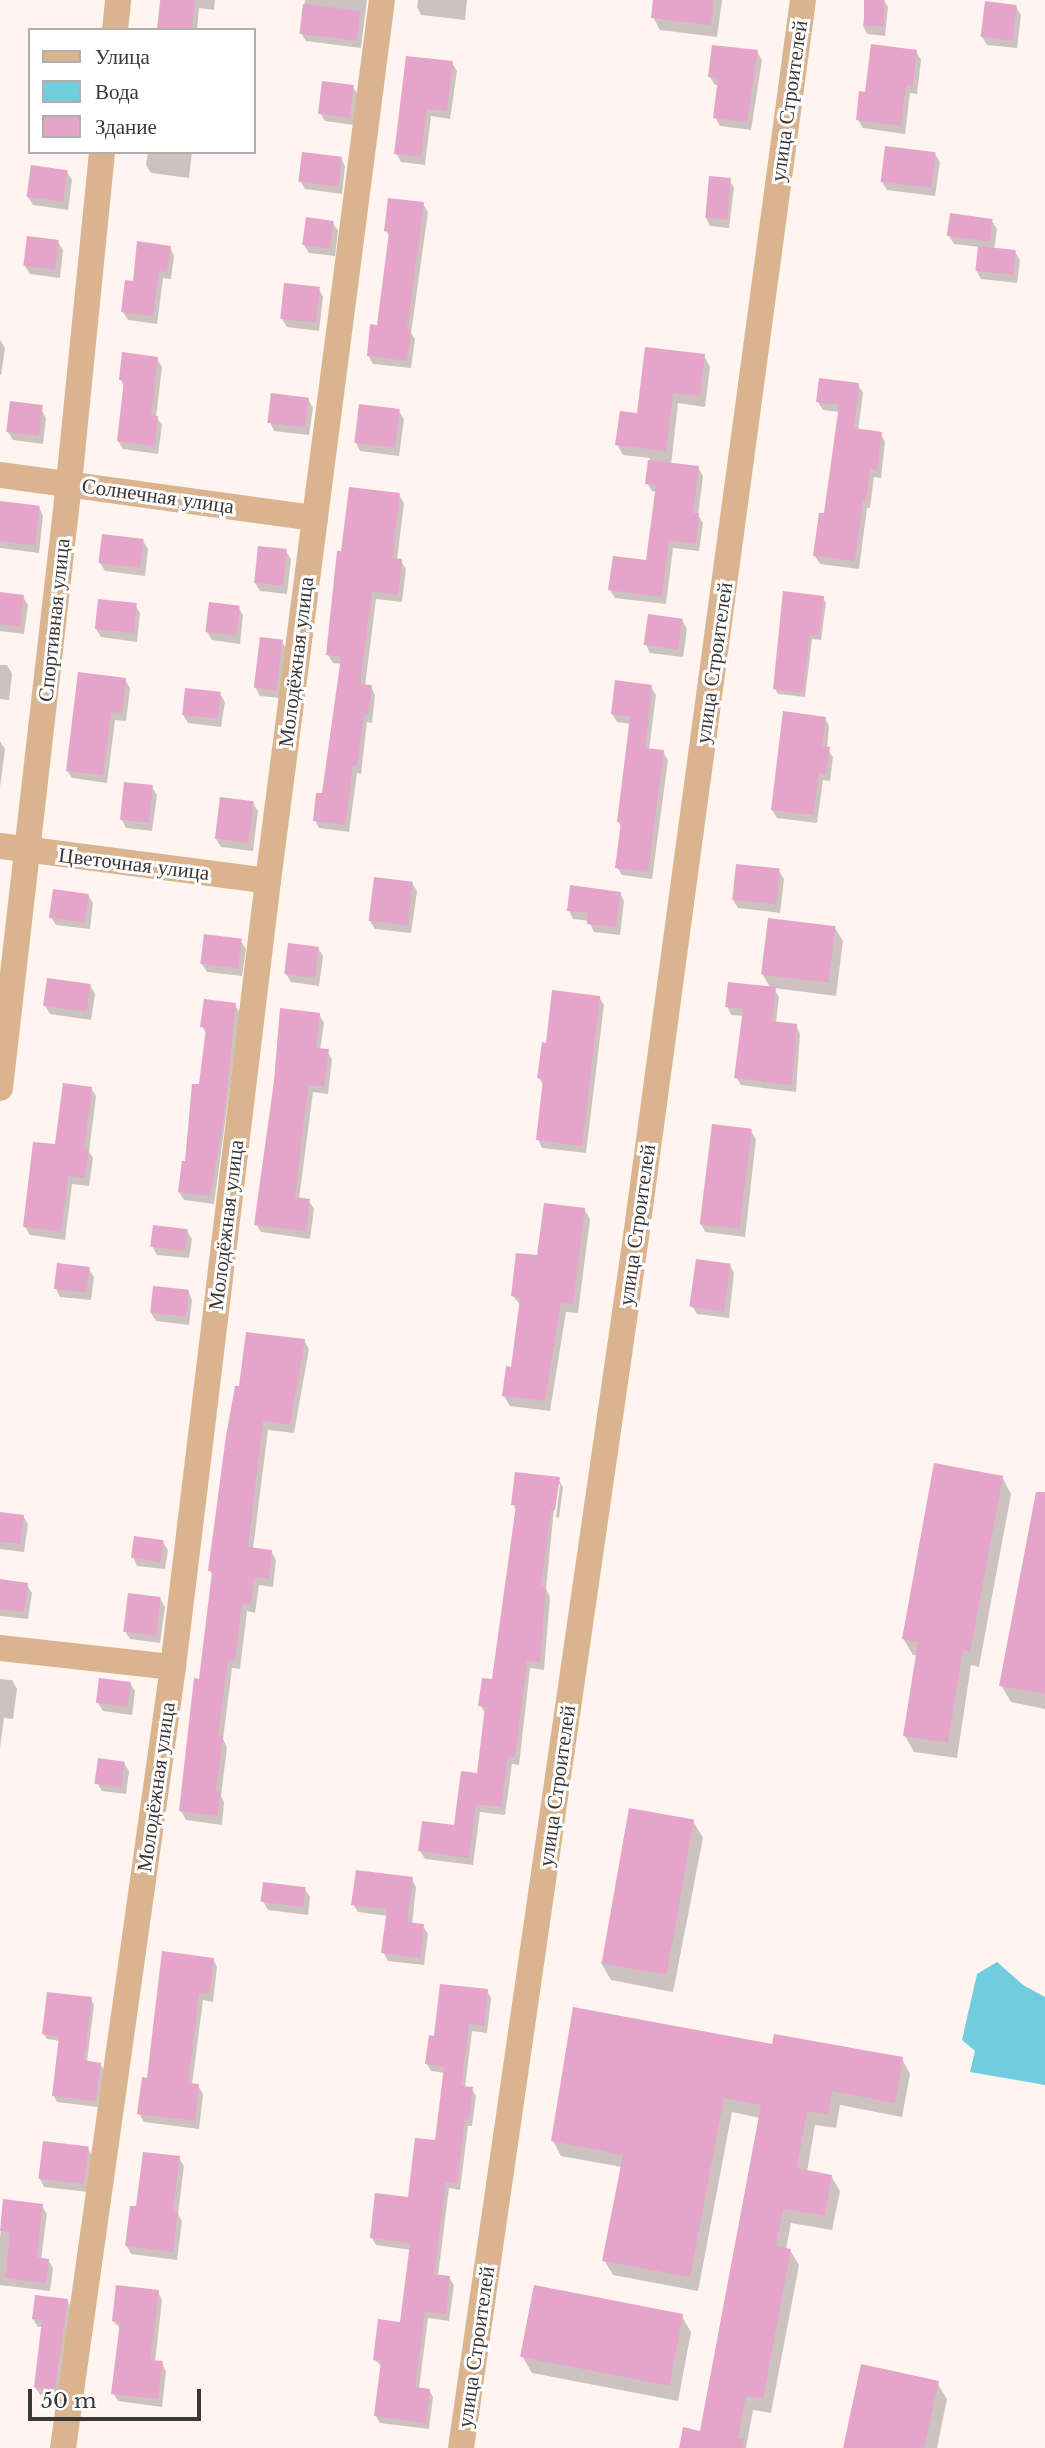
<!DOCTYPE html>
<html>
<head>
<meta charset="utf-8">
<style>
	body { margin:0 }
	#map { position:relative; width:1045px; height:2448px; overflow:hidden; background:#fff4f0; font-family:"Libre Baskerville",serif }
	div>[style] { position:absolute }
	.water>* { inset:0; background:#72ccdf }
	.shadow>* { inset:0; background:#0003 }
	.building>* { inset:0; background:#e6a4ca; transform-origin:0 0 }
	.minor>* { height:26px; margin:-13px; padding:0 13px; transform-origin:13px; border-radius:13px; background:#dab48e }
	span { translate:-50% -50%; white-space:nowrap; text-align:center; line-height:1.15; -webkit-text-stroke:6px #fff; paint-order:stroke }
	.street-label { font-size:21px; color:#3b3735 }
	.legend { position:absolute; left:28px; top:28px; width:228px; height:126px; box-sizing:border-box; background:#fff; border:2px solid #b1afae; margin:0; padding:9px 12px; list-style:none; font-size:21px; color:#3b3735 }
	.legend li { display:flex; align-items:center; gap:14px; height:35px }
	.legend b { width:35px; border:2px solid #b1afae }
	.scale { position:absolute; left:28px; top:2389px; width:173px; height:32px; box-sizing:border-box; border:4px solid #3b3735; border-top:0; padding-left:9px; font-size:21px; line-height:24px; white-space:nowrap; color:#3b3735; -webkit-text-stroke:5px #fff; paint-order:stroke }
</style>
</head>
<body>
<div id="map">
	<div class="water">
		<i style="clip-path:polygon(997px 1962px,1023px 1985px,1045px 1997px,1045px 2085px,970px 2072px,975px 2051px,962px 2040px,977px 1974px)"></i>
	</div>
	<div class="shadow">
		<i style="clip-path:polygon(160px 0,215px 0,214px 10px,199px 8px,197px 30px,157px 30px)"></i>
		<i style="clip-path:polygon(305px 0,367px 0,361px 48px,306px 41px,301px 33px)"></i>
		<i style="clip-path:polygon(418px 0,467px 0,465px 20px,421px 15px,417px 7px)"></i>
		<i style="clip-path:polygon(655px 0,722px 0,717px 37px,660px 30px,653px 17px)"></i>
		<i style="clip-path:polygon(866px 0,884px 0,888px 7px,885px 36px,867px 34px,863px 26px)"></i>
		<i style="clip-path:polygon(1016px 7px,1021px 15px,1017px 48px,987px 45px,982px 37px)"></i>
		<i style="clip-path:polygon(757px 52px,762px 60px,751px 130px,720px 126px,715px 117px,719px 85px,715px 85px,710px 77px)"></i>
		<i style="clip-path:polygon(916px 52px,921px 60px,917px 94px,910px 93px,905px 134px,863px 128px,858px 120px)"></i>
		<i style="clip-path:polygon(452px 63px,457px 71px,450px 119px,431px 116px,425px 165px,401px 162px,396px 153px)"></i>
		<i style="clip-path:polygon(353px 87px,358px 95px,354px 125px,325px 121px,320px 113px)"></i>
		<i style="clip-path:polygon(148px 152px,192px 152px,189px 178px,151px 173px,146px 165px)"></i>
		<i style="clip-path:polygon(935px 154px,940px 162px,935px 196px,887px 190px,882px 182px)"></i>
		<i style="clip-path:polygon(341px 158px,345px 166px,342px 194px,305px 189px,300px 181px)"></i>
		<i style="clip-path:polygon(67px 172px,72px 180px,68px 210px,33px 205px,28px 197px)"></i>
		<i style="clip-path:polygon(729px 180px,734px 188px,729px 228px,710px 226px,706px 218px)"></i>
		<i style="clip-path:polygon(423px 204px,428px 212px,411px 333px,415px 339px,411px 368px,373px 364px,368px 355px,378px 327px,390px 237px,386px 231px)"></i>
		<i style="clip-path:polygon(992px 221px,997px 229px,994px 250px,1015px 252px,1020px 260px,1017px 283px,981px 279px,976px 270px,979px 247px,954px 244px,949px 236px)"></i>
		<i style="clip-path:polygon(333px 223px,338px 231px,335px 256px,309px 253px,304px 245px)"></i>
		<i style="clip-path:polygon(58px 242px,63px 250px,60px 278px,30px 274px,25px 266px)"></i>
		<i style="clip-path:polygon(170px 247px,174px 256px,171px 279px,163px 278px,157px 324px,128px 320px,123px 312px,134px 283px)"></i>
		<i style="clip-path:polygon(319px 289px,323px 297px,319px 331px,287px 327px,282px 319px)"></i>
		<i style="clip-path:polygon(0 340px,5px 348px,1px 375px,0 375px)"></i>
		<i style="clip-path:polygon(704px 356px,710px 367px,705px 407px,678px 403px,671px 465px,698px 468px,703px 476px,698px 515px,703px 523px,699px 551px,673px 548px,666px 604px,615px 598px,610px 590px,648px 562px,656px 492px,652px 491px,647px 483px,650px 458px,623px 455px,617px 444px,638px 415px)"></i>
		<i style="clip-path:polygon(157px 359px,162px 367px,156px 417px,162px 425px,158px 454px,123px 449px,118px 441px,125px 388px,120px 379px)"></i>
		<i style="clip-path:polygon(858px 385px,863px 393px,858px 431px,881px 434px,885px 442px,881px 478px,874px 477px,870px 508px,867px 508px,859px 569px,820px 564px,815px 556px,826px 515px,839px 412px,823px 410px,818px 402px)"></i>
		<i style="clip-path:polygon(308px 399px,313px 408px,309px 435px,274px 431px,270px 422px)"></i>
		<i style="clip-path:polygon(41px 409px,46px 418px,43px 444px,13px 440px,8px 432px)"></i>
		<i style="clip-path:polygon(399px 411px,404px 419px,399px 456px,360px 451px,356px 443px)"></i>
		<i style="clip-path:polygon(399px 495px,404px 503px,397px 560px,401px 561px,406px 569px,402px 602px,376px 599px,365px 686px,371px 687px,375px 695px,372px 723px,367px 722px,361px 774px,357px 773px,349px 832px,319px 828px,315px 820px,324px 795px,342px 664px,333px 663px,328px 655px,342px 553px)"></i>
		<i style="clip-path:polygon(0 502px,39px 507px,43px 516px,39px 553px,0 548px)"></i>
		<i style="clip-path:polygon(143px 541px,148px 549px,145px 576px,105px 571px,100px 563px)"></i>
		<i style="clip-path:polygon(286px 551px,291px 559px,287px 594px,260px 591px,255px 583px)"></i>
		<i style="clip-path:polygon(0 594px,23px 597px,28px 605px,24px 634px,0 631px)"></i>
		<i style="clip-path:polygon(823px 597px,826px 603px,821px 640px,812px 639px,805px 697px,778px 694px,775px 689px)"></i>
		<i style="clip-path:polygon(135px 605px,140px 613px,137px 642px,101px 637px,96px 629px)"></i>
		<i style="clip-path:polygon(238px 607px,243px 615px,240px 644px,212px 640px,207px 632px)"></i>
		<i style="clip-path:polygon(682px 620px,687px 629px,683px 657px,650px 653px,646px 645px)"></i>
		<i style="clip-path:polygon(282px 642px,287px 650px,281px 698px,260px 696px,255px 687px)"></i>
		<i style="clip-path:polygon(0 665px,7px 665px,12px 674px,9px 700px,0 699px)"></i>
		<i style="clip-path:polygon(125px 680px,130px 688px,126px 721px,115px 720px,107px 783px,72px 778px,67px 770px)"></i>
		<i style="clip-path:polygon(651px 687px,656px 695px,649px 750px,663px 752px,668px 760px,652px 879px,622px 875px,617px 867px,622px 828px,618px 822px,631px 724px,617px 722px,612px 714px)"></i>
		<i style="clip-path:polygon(220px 694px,225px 702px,221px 727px,188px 723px,183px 715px)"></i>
		<i style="clip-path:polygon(825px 718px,829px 726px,827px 749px,833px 757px,830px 781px,823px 780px,817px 823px,777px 818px,772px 810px)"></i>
		<i style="clip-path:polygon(0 741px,5px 749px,0 787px)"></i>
		<i style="clip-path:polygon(152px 787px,157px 795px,152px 831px,126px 828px,122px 820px)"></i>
		<i style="clip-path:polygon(253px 803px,258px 811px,253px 851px,221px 847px,216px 839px)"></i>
		<i style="clip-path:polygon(779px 871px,784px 879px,780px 913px,738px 908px,733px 900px)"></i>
		<i style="clip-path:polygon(412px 883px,417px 891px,411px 933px,375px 929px,370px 921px)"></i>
		<i style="clip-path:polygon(620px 893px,624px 901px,620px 935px,594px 932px,589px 921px,573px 919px,569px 910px)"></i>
		<i style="clip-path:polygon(88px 895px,93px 903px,90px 929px,56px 925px,51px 917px)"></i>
		<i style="clip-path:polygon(835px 928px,843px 941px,836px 996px,774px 988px,779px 997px,776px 1023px,796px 1025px,800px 1034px,796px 1092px,741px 1085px,736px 1077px,744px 1016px,731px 1015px,727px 1006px,771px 989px,763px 975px)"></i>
		<i style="clip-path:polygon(241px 941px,246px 949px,242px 976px,207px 972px,202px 964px)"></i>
		<i style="clip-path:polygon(318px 948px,323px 956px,319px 986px,291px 982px,286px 974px)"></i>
		<i style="clip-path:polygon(90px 985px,95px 994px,91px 1020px,50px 1014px,45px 1006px)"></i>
		<i style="clip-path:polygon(599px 997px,604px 1005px,586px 1153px,542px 1148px,538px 1139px,544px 1086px,539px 1078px)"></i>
		<i style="clip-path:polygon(235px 1005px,240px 1013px,214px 1204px,184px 1200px,179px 1192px,200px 1086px,207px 1035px,202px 1026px)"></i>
		<i style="clip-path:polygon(319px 1014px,324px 1023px,320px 1050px,327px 1051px,332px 1059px,328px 1094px,313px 1092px,299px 1199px,309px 1201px,314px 1209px,310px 1239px,261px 1232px,256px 1224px)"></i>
		<i style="clip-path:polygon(91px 1088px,96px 1096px,89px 1152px,93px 1158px,89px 1186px,72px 1184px,65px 1240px,30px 1235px,25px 1227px,56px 1146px)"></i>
		<i style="clip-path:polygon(751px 1131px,756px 1139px,745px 1237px,705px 1232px,701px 1224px)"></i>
		<i style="clip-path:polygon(584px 1209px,590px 1219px,578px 1313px,566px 1312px,550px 1411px,510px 1406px,504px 1396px,513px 1369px,521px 1306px,513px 1296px,539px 1257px)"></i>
		<i style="clip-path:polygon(187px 1231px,192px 1239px,189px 1258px,157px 1255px,152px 1246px)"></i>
		<i style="clip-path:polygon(730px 1265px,734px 1273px,729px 1318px,697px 1314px,692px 1306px)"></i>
		<i style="clip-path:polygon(89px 1269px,94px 1277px,91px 1300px,60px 1297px,56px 1289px)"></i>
		<i style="clip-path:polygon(188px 1291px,192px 1300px,189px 1325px,156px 1321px,151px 1313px)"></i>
		<i style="clip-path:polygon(304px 1340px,309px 1349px,294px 1433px,268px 1430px,253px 1549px,271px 1551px,276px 1560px,273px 1587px,259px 1585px,255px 1613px,247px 1611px,240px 1669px,232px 1668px,223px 1739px,227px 1747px,221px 1796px,224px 1802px,222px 1825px,186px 1820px,181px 1811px,200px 1681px,213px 1576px,210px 1571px,240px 1388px)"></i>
		<i style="clip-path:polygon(1002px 1477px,1011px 1494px,979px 1667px,971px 1665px,957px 1758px,914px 1752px,905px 1736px,917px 1655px,913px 1655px,903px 1638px)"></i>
		<i style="clip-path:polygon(558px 1479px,563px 1487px,559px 1518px,556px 1517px,560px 1484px,557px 1484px,553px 1519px,546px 1589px,550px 1597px,544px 1670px,530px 1668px,519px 1765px,512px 1764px,505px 1815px,480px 1812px,473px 1865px,425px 1859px,420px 1851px,456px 1827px,478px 1775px,485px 1713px,480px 1705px,493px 1681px,517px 1512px,513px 1504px)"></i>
		<i style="clip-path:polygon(0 1513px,23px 1516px,28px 1524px,24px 1552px,0 1549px)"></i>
		<i style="clip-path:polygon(1045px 1527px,1045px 1709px,1011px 1702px,1001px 1685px)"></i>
		<i style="clip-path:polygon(163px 1542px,168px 1550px,165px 1569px,137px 1566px,133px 1557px)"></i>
		<i style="clip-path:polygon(0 1581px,27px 1585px,32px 1593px,28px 1619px,0 1616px)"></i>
		<i style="clip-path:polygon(160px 1599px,165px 1607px,160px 1643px,130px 1639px,125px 1631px)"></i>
		<i style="clip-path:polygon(0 1679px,12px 1680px,17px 1689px,13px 1719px,4px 1718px,0 1748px)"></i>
		<i style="clip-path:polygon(130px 1683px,135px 1691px,132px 1715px,103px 1711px,98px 1703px)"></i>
		<i style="clip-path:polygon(124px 1763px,129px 1771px,126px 1794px,102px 1791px,97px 1783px)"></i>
		<i style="clip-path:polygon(693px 1821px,703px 1838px,673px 1992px,611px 1980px,601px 1963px)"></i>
		<i style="clip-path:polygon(412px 1879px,416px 1887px,412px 1925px,423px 1926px,428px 1934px,424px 1965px,388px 1961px,383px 1952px,388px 1916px,358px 1912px,353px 1904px)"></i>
		<i style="clip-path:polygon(305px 1889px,310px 1897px,308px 1915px,268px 1910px,263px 1901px)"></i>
		<i style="clip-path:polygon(213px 1959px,217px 1967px,213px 2002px,203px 2000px,192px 2085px,198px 2086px,203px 2094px,199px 2129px,144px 2122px,139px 2114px,148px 2080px)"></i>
		<i style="clip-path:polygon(487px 1991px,491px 1998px,487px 2033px,472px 2031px,465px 2088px,472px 2089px,476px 2096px,472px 2126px,468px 2126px,460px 2190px,449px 2188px,438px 2276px,449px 2277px,454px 2285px,449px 2321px,428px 2318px,419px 2389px,429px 2390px,433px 2397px,429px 2429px,380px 2423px,376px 2416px,382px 2367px,375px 2360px,401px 2324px,411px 2250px,376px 2245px,372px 2238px,410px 2199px,436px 2142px,445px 2073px,431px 2071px,427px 2064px,435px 2038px)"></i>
		<i style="clip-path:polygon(91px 1999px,94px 2005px,87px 2062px,100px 2064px,104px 2070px,98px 2107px,57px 2102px,54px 2096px,60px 2041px,47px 2039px,43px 2033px)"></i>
		<i style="clip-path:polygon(773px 2046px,902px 2059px,910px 2074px,902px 2117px,840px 2105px,836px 2128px,815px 2125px,807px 2172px,831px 2176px,840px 2191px,832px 2230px,791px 2223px,786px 2249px,790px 2250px,799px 2265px,771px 2413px,753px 2410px,746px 2448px,681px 2448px,702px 2433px,760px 2118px,732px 2112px,698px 2291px,613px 2275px,604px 2260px,622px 2167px,561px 2156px,553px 2141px)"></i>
		<i style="clip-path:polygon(88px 2149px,93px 2157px,88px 2192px,44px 2187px,40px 2179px)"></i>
		<i style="clip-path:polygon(179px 2158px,184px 2166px,178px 2214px,182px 2221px,177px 2260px,131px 2254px,127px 2246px,138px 2208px)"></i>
		<i style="clip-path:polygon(5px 2201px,42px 2206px,47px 2214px,41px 2259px,48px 2260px,53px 2268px,50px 2291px,0 2285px,0 2237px)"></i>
		<i style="clip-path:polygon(158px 2292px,162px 2300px,155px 2362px,162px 2363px,166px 2371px,162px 2407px,118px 2401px,113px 2393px,121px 2329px,113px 2321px)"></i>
		<i style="clip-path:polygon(67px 2300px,72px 2309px,59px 2397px,40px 2395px,35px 2387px,42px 2327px,38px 2327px,33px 2319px)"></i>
		<i style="clip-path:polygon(681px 2315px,691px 2332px,678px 2401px,532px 2373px,522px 2356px)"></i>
		<i style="clip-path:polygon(937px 2383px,947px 2399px,937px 2448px,845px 2448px)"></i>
	</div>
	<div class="building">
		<i style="clip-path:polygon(161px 0,195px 0,192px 30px,157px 30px)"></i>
		<i style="clip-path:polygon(653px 0,714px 0,711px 25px,651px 18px)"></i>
		<i style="left:864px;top:0;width:20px;height:26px"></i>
		<i style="left:985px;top:1px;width:32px;height:36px;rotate:7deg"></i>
		<i style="left:303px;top:4px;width:58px;height:30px;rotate:7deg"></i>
		<i style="clip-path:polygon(871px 44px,917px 50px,913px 86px,906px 85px,901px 126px,856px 120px,859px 91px,865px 92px)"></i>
		<i style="clip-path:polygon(712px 45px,758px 50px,747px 122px,713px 118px,718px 78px,708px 77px)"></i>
		<i style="clip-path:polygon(406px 56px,453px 61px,447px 111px,427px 109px,421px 157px,394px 154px)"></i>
		<i style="left:322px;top:81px;width:32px;height:33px;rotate:7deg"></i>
		<i style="left:885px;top:146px;width:51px;height:36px;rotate:7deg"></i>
		<i style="left:302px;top:152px;width:40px;height:30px;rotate:7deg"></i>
		<i style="left:31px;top:165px;width:37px;height:32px;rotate:8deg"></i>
		<i style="left:709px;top:176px;width:22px;height:42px;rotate:5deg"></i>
		<i style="clip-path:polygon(388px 198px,424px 202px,407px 329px,411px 330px,407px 361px,367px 356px,370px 324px,377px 325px,389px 232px,384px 231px)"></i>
		<i style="left:950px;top:213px;width:43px;height:23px;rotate:8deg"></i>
		<i style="left:306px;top:217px;width:28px;height:28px;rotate:8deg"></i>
		<i style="left:27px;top:236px;width:32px;height:30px;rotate:7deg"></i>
		<i style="clip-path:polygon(137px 241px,171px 246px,167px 272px,159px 271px,153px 316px,121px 312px,125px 280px,133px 281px)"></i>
		<i style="left:978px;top:246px;width:38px;height:25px;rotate:6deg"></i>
		<i style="left:284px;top:283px;width:36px;height:36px;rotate:6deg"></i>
		<i style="clip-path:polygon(645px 347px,705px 354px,700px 396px,673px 393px,666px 451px,615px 445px,620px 411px,637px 413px)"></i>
		<i style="clip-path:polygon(122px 352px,158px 357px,151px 415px,158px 416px,154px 446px,117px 441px,124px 380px,119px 380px)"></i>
		<i style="clip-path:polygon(819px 378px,859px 383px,854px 428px,882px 432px,877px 470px,870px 469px,866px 501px,863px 500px,855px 561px,813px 556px,819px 513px,824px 513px,839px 405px,816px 402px)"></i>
		<i style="left:271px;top:393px;width:38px;height:30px;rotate:7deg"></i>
		<i style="left:10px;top:401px;width:33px;height:31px;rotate:7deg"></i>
		<i style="left:359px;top:404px;width:41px;height:39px;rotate:7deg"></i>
		<i style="clip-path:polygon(648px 460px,699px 466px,693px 513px,699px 513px,696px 544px,669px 540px,662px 597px,608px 590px,613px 556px,646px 560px,656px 485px,645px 484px)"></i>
		<i style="clip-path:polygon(349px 487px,400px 493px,392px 558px,402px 559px,398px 595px,372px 591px,360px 684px,372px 685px,368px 715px,364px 715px,357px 766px,353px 766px,345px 825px,313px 821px,316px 793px,322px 793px,341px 657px,326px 655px,337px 551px,341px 551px)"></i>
		<i style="left:0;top:501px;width:40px;height:40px;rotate:7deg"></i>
		<i style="left:102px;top:534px;width:42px;height:29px;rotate:7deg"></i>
		<i style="left:258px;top:546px;width:29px;height:37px;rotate:6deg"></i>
		<i style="clip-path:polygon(783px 591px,824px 596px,819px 635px,810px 634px,803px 693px,773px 689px)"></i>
		<i style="clip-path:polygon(0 592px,24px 595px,20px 627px,0 624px)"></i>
		<i style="left:98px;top:599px;width:39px;height:30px;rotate:6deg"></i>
		<i style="left:209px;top:602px;width:31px;height:30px;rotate:7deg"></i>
		<i style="left:648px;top:614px;width:35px;height:31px;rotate:8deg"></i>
		<i style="left:260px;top:637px;width:23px;height:51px;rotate:7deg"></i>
		<i style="clip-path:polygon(78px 672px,126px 678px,122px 713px,111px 712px,103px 775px,66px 771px)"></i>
		<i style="clip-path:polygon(615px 680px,652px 685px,645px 748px,664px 750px,648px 872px,615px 868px,621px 822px,617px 822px,630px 717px,611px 714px)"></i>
		<i style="left:185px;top:688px;width:36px;height:27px;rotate:6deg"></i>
		<i style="clip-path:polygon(783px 711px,826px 717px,822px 746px,830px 747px,826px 774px,819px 773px,813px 815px,771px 810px)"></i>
		<i style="left:124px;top:782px;width:29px;height:38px;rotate:6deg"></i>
		<i style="left:220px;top:797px;width:34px;height:42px;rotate:7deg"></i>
		<i style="left:736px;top:864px;width:44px;height:36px;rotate:6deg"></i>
		<i style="left:374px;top:877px;width:39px;height:44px;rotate:7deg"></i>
		<i style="clip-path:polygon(570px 885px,621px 892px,616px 927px,587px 924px,588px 913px,567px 911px)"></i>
		<i style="left:53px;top:889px;width:36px;height:29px;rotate:8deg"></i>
		<i style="left:768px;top:918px;width:68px;height:57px;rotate:7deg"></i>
		<i style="left:204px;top:934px;width:38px;height:30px;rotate:7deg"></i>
		<i style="left:288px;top:943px;width:31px;height:31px;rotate:7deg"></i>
		<i style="left:47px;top:978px;width:44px;height:28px;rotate:8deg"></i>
		<i style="clip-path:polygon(728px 982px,776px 987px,772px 1021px,797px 1024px,792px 1085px,734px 1078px,743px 1009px,725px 1007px)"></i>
		<i style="clip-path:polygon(552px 990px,600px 996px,582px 1146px,536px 1140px,543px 1079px,537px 1078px,542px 1042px,546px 1043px)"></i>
		<i style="clip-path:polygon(204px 999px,236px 1003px,224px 1117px,210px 1196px,178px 1192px,182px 1161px,185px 1161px,192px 1084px,199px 1084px,206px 1028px,200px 1027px)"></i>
		<i style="clip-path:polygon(280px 1008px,320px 1013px,316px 1048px,329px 1049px,324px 1087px,309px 1085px,304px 1120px,295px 1197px,310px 1199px,306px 1231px,254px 1225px,274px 1081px)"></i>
		<i style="clip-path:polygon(63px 1083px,92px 1087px,84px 1148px,89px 1149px,85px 1178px,68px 1176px,61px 1232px,23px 1227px,33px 1142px,55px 1144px)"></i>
		<i style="left:712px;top:1124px;width:40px;height:101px;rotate:7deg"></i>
		<i style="clip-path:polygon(544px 1203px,585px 1208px,573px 1304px,561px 1303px,545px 1401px,502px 1396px,506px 1366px,511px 1367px,520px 1298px,511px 1296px,516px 1253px,537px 1255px)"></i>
		<i style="left:153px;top:1225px;width:35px;height:22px;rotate:7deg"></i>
		<i style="left:696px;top:1259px;width:35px;height:48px;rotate:8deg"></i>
		<i style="left:57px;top:1263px;width:33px;height:26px;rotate:7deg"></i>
		<i style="left:153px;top:1286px;width:36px;height:27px;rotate:6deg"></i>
		<i style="clip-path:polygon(246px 1332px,305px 1339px,290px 1425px,263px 1421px,248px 1547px,272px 1550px,269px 1579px,254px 1577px,251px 1604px,242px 1603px,235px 1661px,228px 1660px,218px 1736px,223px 1736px,216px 1791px,220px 1791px,217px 1816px,179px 1811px,194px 1678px,199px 1679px,212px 1572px,208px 1571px,226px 1436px,235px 1386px,239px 1386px)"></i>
		<i style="clip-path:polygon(934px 1463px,1003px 1476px,970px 1652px,963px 1650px,948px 1743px,903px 1736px,918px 1642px,902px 1639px)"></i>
		<i style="clip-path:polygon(515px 1472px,560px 1477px,555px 1510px,551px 1510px,541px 1586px,546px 1587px,540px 1663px,527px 1661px,515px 1757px,508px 1756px,501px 1807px,476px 1804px,469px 1858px,418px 1851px,422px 1821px,454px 1825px,461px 1771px,477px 1773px,485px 1707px,478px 1706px,482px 1678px,492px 1679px,516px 1505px,511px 1505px)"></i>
		<i style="clip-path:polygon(1036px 1492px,1045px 1492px,1045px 1694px,999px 1686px)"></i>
		<i style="clip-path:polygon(0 1512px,24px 1515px,20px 1544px,0 1542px)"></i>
		<i style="left:134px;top:1536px;width:30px;height:22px;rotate:8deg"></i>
		<i style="clip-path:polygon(0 1579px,28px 1583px,24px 1612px,0 1609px)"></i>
		<i style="left:128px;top:1593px;width:33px;height:39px;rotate:7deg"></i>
		<i style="left:99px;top:1678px;width:32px;height:25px;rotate:7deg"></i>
		<i style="left:98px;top:1758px;width:27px;height:26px;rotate:8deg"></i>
		<i style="left:629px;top:1808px;width:66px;height:158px;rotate:10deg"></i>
		<i style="clip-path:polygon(356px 1870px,413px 1877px,407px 1922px,424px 1924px,420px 1958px,381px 1953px,387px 1909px,351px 1905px)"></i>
		<i style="left:263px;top:1882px;width:43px;height:20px;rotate:7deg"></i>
		<i style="clip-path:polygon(162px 1951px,214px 1958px,209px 1994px,199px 1993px,188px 2083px,199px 2084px,195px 2121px,137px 2114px,142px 2077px,147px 2078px)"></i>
		<i style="clip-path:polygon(440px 1984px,488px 1989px,484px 2026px,469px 2024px,461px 2086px,473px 2087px,469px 2120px,465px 2119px,457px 2183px,446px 2182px,434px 2274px,450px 2276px,446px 2314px,425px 2312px,415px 2387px,430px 2389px,426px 2423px,374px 2416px,381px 2361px,373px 2360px,378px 2319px,400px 2322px,410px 2243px,370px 2238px,375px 2193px,408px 2197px,415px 2138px,435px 2140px,444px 2067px,425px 2064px,429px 2035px,434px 2036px)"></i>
		<i style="clip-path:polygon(47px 1992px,92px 1997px,84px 2060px,101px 2063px,96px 2101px,52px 2096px,59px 2036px,42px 2034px)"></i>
		<i style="clip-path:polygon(573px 2007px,772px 2044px,774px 2034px,903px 2057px,895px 2103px,832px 2091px,828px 2114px,807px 2111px,797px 2168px,832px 2175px,825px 2216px,783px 2209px,776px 2246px,791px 2249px,763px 2399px,746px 2396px,738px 2438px,744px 2439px,743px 2448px,679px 2448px,683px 2427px,700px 2431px,761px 2105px,724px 2098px,690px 2277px,602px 2261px,623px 2155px,551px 2141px)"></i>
		<i style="left:43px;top:2141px;width:46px;height:38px;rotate:7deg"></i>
		<i style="clip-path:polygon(143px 2152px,180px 2156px,173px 2211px,178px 2211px,173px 2252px,125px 2246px,130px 2206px,136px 2206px)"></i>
		<i style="clip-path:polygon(3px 2199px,43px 2204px,37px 2257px,49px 2259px,46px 2283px,5px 2278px,10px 2232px,0 2231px)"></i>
		<i style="clip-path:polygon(116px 2285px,159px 2290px,150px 2360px,163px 2361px,158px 2399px,111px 2394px,120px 2322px,112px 2321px)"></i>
		<i style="left:534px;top:2285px;width:152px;height:73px;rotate:11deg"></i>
		<i style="clip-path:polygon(35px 2295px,68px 2299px,55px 2390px,34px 2387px,42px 2320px,32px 2319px)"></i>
		<i style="clip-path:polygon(861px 2364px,939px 2381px,924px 2448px,843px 2448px)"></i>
	</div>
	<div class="minor">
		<i style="left:115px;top:30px;width:30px;rotate:-84deg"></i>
		<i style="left:0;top:475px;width:318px;rotate:7.8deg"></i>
		<i style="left:0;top:846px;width:270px;rotate:7.4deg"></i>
		<i style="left:0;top:1088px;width:609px;rotate:-83.49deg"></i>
		<i style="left:69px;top:483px;width:333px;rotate:-84.3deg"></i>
		<i style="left:0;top:1648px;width:174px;rotate:6.3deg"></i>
		<i style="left:63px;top:2448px;width:789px;rotate:-81.98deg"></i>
		<i style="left:173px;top:1667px;width:792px;rotate:-83.11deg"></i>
		<i style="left:268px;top:881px;width:888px;rotate:-82.63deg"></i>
		<i style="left:461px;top:2448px;width:1217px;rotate:-81.78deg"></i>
		<i style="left:635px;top:1244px;width:1255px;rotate:-82.31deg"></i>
	</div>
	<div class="street-label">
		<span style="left:789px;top:101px;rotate:-82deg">улица Строителей</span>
		<span style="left:158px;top:496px;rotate:8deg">Солнечная улица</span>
		<span style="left:54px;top:620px;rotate:-84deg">Спортивная улица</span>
		<span style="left:296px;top:662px;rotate:-83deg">Молодёжная улица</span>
		<span style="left:714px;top:663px;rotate:-82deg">улица Строителей</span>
		<span style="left:134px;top:864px;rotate:7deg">Цветочная улица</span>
		<span style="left:226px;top:1225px;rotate:-83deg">Молодёжная улица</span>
		<span style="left:637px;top:1225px;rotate:-82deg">улица Строителей</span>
		<span style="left:557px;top:1786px;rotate:-82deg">улица Строителей</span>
		<span style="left:156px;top:1787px;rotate:-82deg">Молодёжная улица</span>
		<span style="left:476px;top:2347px;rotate:-82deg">улица Строителей</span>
	</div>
	<ul class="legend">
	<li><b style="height:9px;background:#dab48e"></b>Улица</li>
	<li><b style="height:19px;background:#72ccdf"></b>Вода</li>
	<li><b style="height:19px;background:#e6a4ca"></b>Здание</li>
	</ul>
	<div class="scale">50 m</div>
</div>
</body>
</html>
